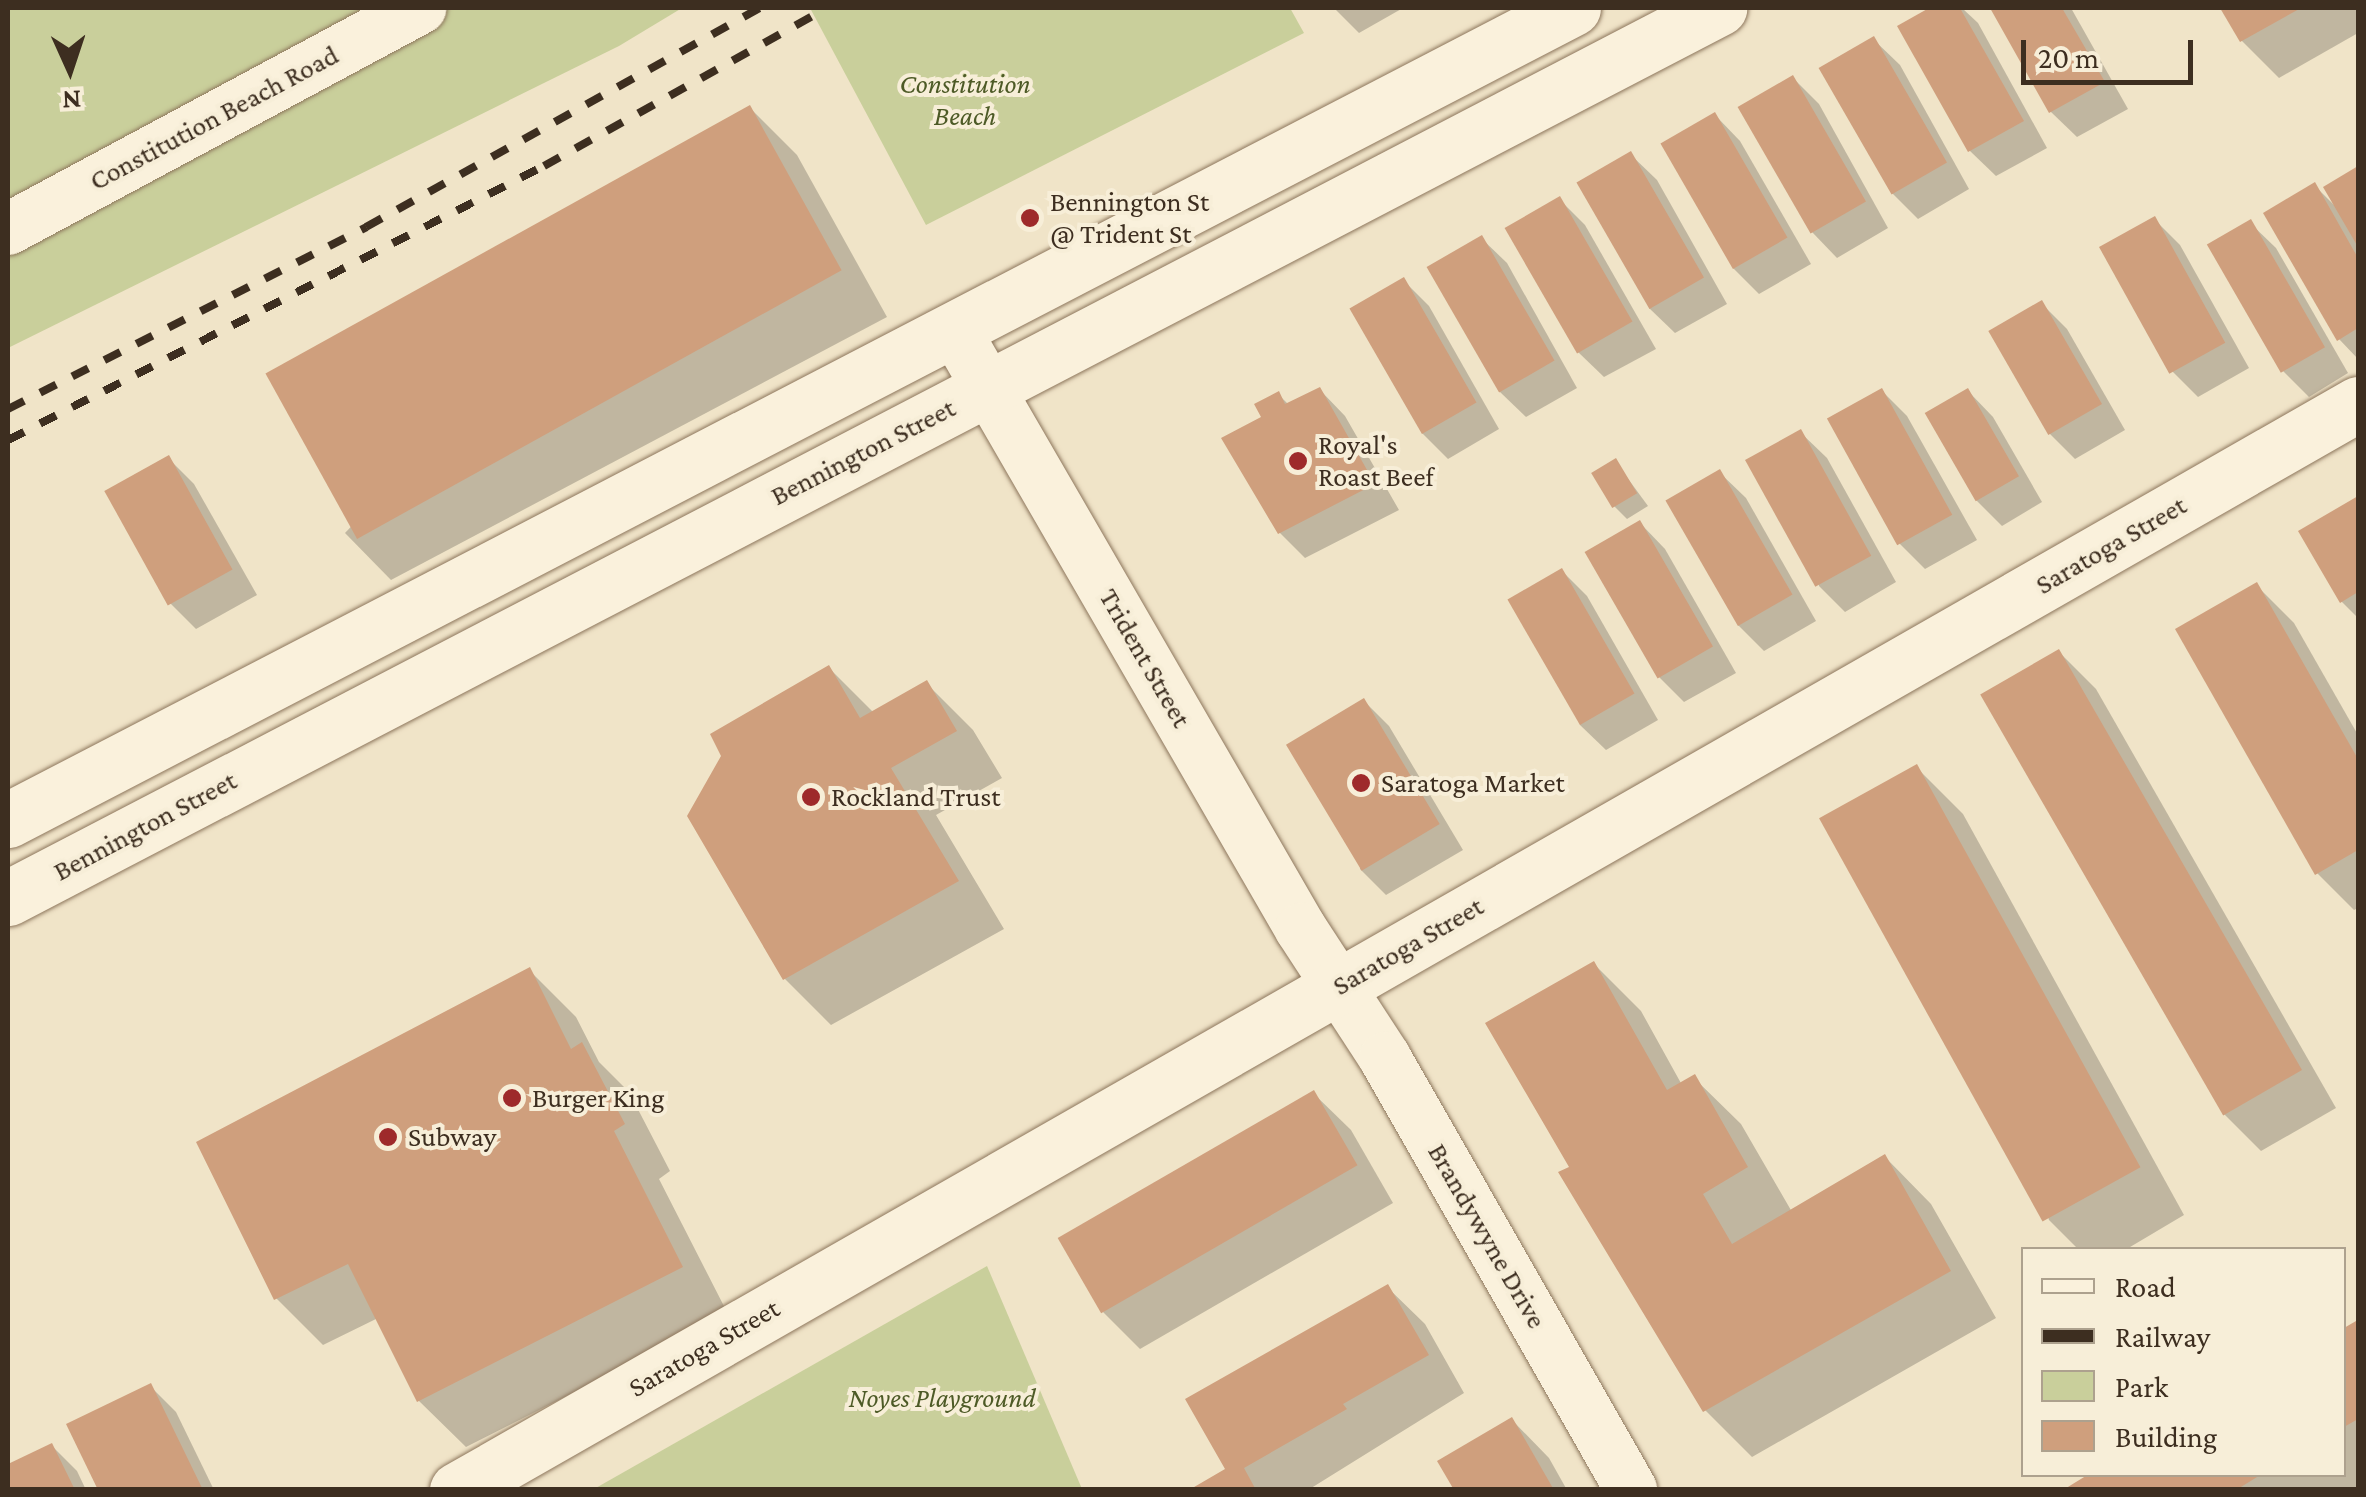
<!DOCTYPE html>
<html>
<head>
<meta charset="utf-8">
<style>
	body { margin:0 }
	#map { position:relative; width:2366px; height:1497px; overflow:hidden; background:#f0e4c8; font-family:"Crimson Pro",serif }
	div>[style] { position:absolute }
	.green>* { inset:0; background:#c9cf9b }
	.shadow>* { inset:0; background:#0003 }
	.building>* { inset:0; background:#cf9f7d; transform-origin:0 0 }
	.roads { filter:drop-shadow(0 0 2px #8d765c) drop-shadow(0 0 2px #8d765c) }
	.minor>* { height:52px; margin:-26px; padding:0 26px; transform-origin:26px; border-radius:26px; background:#faf1dc }
	.secondary>* { height:55px; margin:-27.5px; padding:0 27.5px; transform-origin:27.5px; border-radius:27.5px; background:#faf1dc }
	.rail>* { height:8px; margin-top:-4px; transform-origin:0; background:repeating-linear-gradient(90deg,#3d2e20 0 18px,transparent 0 36px) }
	.dots>* { width:28px; height:28px; translate:-50% -50%; box-sizing:border-box; border:5px solid #f7eed8; border-radius:50% }
	span { translate:-50% -50%; white-space:nowrap; text-align:center; line-height:1.15; -webkit-text-stroke:8px #f7eed8; paint-order:stroke }
	.park-label { font-size:28px; color:#4d5a26; font-style:italic }
	.street-label { font-size:28px; color:#3d2e20 }
	.poi-label { font-size:28px; color:#3d2e20 }
	.left { translate:0 -50%; text-align:left }
	.frame { position:absolute; inset:0; border:10px solid #3d2e20; pointer-events:none }
	.legend { position:absolute; left:2021px; top:1247px; width:325px; height:230px; box-sizing:border-box; background:#f7eed8; border:2px solid #ada18e; margin:0; padding:12px 18px; list-style:none; font-size:30px; color:#3d2e20 }
	.legend li { display:flex; align-items:center; gap:20px; height:50px }
	.legend b { width:50px; border:2px solid #ada18e }
	.north { position:absolute; left:20px; top:20px; width:100px; height:100px; -webkit-text-stroke:8px #f7eed8; paint-order:stroke; rotate:177deg; font-size:28px; font-weight:700; line-height:40px; text-align:center; color:#3d2e20 }
	.north::after { content:''; display:block; margin:auto; width:35px; height:45px; background:#3d2e20; clip-path:polygon(50% 0,100% 100%,50% 72%,0 100%) }
	.scale { position:absolute; left:2021px; top:40px; width:172px; height:45px; box-sizing:border-box; border:5px solid #3d2e20; border-top:0; padding-left:12px; font-size:30px; line-height:35px; white-space:nowrap; color:#3d2e20; -webkit-text-stroke:8px #f7eed8; paint-order:stroke }
</style>
</head>
<body>
<div id="map">
	<div class="green">
		<i style="clip-path:polygon(8px 8px,682px 8px,619px 46px,8px 348px)"></i>
		<i style="clip-path:polygon(810px 8px,1290px 8px,1304px 33px,926px 225px)"></i>
		<i style="clip-path:polygon(987px 1266px,1082px 1489px,594px 1489px)"></i>
	</div>
	<div class="shadow">
		<i style="clip-path:polygon(1334px 8px,1403px 8px,1359px 33px)"></i>
		<i style="clip-path:polygon(1934px 8px,1962px 8px,1978px 23px,2047px 148px,1996px 176px,1970px 151px,1900px 26px)"></i>
		<i style="clip-path:polygon(1992px 8px,2071px 8px,2128px 109px,2077px 137px,2051px 112px)"></i>
		<i style="clip-path:polygon(2223px 8px,2358px 8px,2358px 33px,2279px 78px,2242px 41px)"></i>
		<i style="clip-path:polygon(1874px 40px,1900px 65px,1969px 189px,1918px 219px,1892px 193px)"></i>
		<i style="clip-path:polygon(1793px 78px,1819px 104px,1888px 228px,1837px 258px,1812px 232px)"></i>
		<i style="clip-path:polygon(750px 108px,797px 155px,887px 317px,391px 580px,345px 533px)"></i>
		<i style="clip-path:polygon(1715px 115px,1740px 141px,1811px 264px,1759px 294px,1733px 268px)"></i>
		<i style="clip-path:polygon(1631px 155px,1657px 180px,1727px 304px,1675px 333px,1649px 308px)"></i>
		<i style="clip-path:polygon(2358px 169px,2358px 359px,2339px 339px,2314px 185px,2337px 208px,2327px 188px)"></i>
		<i style="clip-path:polygon(1559px 199px,1585px 225px,1656px 349px,1604px 377px,1578px 352px)"></i>
		<i style="clip-path:polygon(2154px 219px,2180px 245px,2249px 368px,2198px 397px,2173px 372px)"></i>
		<i style="clip-path:polygon(2250px 223px,2276px 248px,2348px 373px,2309px 397px,2283px 371px)"></i>
		<i style="clip-path:polygon(1481px 238px,1507px 263px,1577px 388px,1526px 417px,1500px 392px)"></i>
		<i style="clip-path:polygon(1403px 280px,1429px 306px,1499px 429px,1448px 459px,1422px 433px)"></i>
		<i style="clip-path:polygon(2041px 303px,2067px 329px,2125px 430px,2075px 459px,2049px 433px)"></i>
		<i style="clip-path:polygon(1320px 390px,1345px 416px,1399px 510px,1305px 558px,1280px 533px,1265px 418px,1278px 394px,1289px 405px)"></i>
		<i style="clip-path:polygon(1882px 391px,1907px 416px,1977px 540px,1925px 569px,1900px 544px)"></i>
		<i style="clip-path:polygon(1968px 391px,1993px 417px,2042px 502px,2002px 526px,1976px 500px)"></i>
		<i style="clip-path:polygon(1801px 433px,1827px 458px,1896px 582px,1845px 612px,1819px 586px)"></i>
		<i style="clip-path:polygon(168px 458px,194px 484px,257px 595px,196px 629px,170px 603px)"></i>
		<i style="clip-path:polygon(1615px 461px,1648px 506px,1627px 519px,1614px 506px)"></i>
		<i style="clip-path:polygon(1720px 473px,1746px 498px,1816px 621px,1764px 651px,1738px 625px)"></i>
		<i style="clip-path:polygon(2358px 499px,2358px 618px,2342px 602px,2301px 532px)"></i>
		<i style="clip-path:polygon(1640px 523px,1665px 549px,1736px 673px,1684px 702px,1658px 676px)"></i>
		<i style="clip-path:polygon(1562px 571px,1587px 596px,1658px 720px,1606px 750px,1580px 725px)"></i>
		<i style="clip-path:polygon(2256px 585px,2294px 623px,2358px 735px,2358px 908px,2354px 910px,2317px 873px)"></i>
		<i style="clip-path:polygon(2059px 652px,2096px 689px,2336px 1108px,2261px 1151px,2224px 1114px)"></i>
		<i style="clip-path:polygon(829px 668px,874px 713px,926px 683px,973px 730px,1002px 778px,936px 815px,1004px 929px,831px 1025px,785px 979px)"></i>
		<i style="clip-path:polygon(1364px 701px,1389px 726px,1463px 850px,1386px 895px,1360px 869px)"></i>
		<i style="clip-path:polygon(1916px 767px,1963px 814px,2184px 1215px,2125px 1250px,2079px 1250px,2049px 1220px)"></i>
		<i style="clip-path:polygon(1594px 964px,1641px 1011px,1682px 1085px,1694px 1078px,1741px 1124px,1792px 1212px,1885px 1157px,1931px 1204px,1996px 1318px,1752px 1457px,1705px 1410px,1573px 1168px)"></i>
		<i style="clip-path:polygon(529px 970px,576px 1017px,599px 1062px,629px 1092px,670px 1171px,659px 1179px,728px 1314px,466px 1447px,419px 1401px,378px 1318px,323px 1345px,276px 1298px)"></i>
		<i style="clip-path:polygon(1313px 1093px,1351px 1130px,1393px 1203px,1140px 1349px,1103px 1312px)"></i>
		<i style="clip-path:polygon(1387px 1287px,1425px 1324px,1464px 1393px,1308px 1490px,1194px 1490px,1228px 1470px)"></i>
		<i style="clip-path:polygon(2355px 1324px,2358px 1490px,2068px 1490px,2094px 1474px,2344px 1474px,2344px 1331px)"></i>
		<i style="clip-path:polygon(150px 1386px,176px 1412px,214px 1490px,101px 1490px)"></i>
		<i style="clip-path:polygon(1512px 1420px,1549px 1458px,1567px 1490px,1457px 1490px)"></i>
		<i style="clip-path:polygon(52px 1446px,77px 1471px,86px 1490px,8px 1490px,8px 1466px)"></i>
	</div>
	<div class="building">
		<i style="clip-path:polygon(1929px 8px,1960px 8px,2024px 121px,1968px 152px,1897px 26px)"></i>
		<i style="clip-path:polygon(1990px 8px,2062px 8px,2105px 82px,2049px 113px)"></i>
		<i style="clip-path:polygon(2220px 8px,2301px 8px,2240px 42px)"></i>
		<i style="left:1874px;top:36px;width:146px;height:64px;rotate:60deg"></i>
		<i style="left:1793px;top:75px;width:146px;height:64px;rotate:60deg"></i>
		<i style="left:750px;top:105px;width:189px;height:554px;rotate:61deg"></i>
		<i style="left:1715px;top:112px;width:145px;height:63px;rotate:60deg"></i>
		<i style="left:1631px;top:151px;width:146px;height:63px;rotate:60deg"></i>
		<i style="clip-path:polygon(2358px 166px,2358px 247px,2323px 187px)"></i>
		<i style="clip-path:polygon(2315px 182px,2358px 258px,2358px 328px,2337px 341px,2263px 213px)"></i>
		<i style="left:1560px;top:196px;width:145px;height:64px;rotate:60deg"></i>
		<i style="left:2155px;top:216px;width:145px;height:64px;rotate:61deg"></i>
		<i style="left:2251px;top:219px;width:148px;height:51px;rotate:60deg"></i>
		<i style="left:1482px;top:235px;width:145px;height:64px;rotate:60deg"></i>
		<i style="left:1404px;top:277px;width:145px;height:63px;rotate:60deg"></i>
		<i style="left:2042px;top:300px;width:120px;height:62px;rotate:60deg"></i>
		<i style="clip-path:polygon(1320px 387px,1375px 484px,1278px 534px,1221px 438px,1261px 417px,1254px 404px,1279px 391px,1285px 404px)"></i>
		<i style="left:1882px;top:388px;width:145px;height:63px;rotate:61deg"></i>
		<i style="left:1968px;top:388px;width:102px;height:50px;rotate:60deg"></i>
		<i style="left:1801px;top:429px;width:145px;height:64px;rotate:61deg"></i>
		<i style="left:169px;top:455px;width:131px;height:74px;rotate:61deg"></i>
		<i style="left:1616px;top:458px;width:41px;height:29px;rotate:59deg"></i>
		<i style="left:1720px;top:469px;width:145px;height:63px;rotate:60deg"></i>
		<i style="clip-path:polygon(2358px 496px,2358px 592px,2340px 603px,2298px 531px)"></i>
		<i style="left:1640px;top:520px;width:146px;height:64px;rotate:60deg"></i>
		<i style="left:1562px;top:568px;width:145px;height:63px;rotate:60deg"></i>
		<i style="clip-path:polygon(2257px 582px,2358px 759px,2358px 850px,2315px 875px,2175px 629px)"></i>
		<i style="left:2059px;top:649px;width:486px;height:91px;rotate:60deg"></i>
		<i style="clip-path:polygon(829px 665px,860px 718px,927px 680px,957px 731px,891px 768px,959px 881px,783px 980px,687px 816px,721px 756px,710px 734px)"></i>
		<i style="left:1364px;top:698px;width:147px;height:91px;rotate:59deg"></i>
		<i style="left:1917px;top:764px;width:461px;height:112px;rotate:61deg"></i>
		<i style="clip-path:polygon(1594px 961px,1667px 1090px,1695px 1074px,1748px 1167px,1703px 1194px,1732px 1244px,1885px 1154px,1951px 1271px,1703px 1412px,1558px 1172px,1569px 1167px,1485px 1023px)"></i>
		<i style="clip-path:polygon(530px 967px,571px 1049px,582px 1042px,625px 1124px,614px 1131px,683px 1267px,417px 1402px,348px 1264px,274px 1300px,196px 1142px)"></i>
		<i style="left:1314px;top:1090px;width:87px;height:296px;rotate:60deg"></i>
		<i style="clip-path:polygon(1388px 1284px,1429px 1355px,1343px 1404px,1347px 1409px,1244px 1468px,1256px 1490px,1189px 1490px,1225px 1469px,1185px 1399px)"></i>
		<i style="clip-path:polygon(2356px 1321px,2358px 1419px,2344px 1427px,2344px 1328px)"></i>
		<i style="clip-path:polygon(151px 1383px,203px 1490px,98px 1490px,66px 1424px)"></i>
		<i style="clip-path:polygon(1512px 1417px,1554px 1490px,1454px 1490px,1437px 1461px)"></i>
		<i style="clip-path:polygon(52px 1443px,75px 1490px,8px 1490px,8px 1464px)"></i>
		<i style="clip-path:polygon(2089px 1474px,2262px 1474px,2236px 1490px,2063px 1490px)"></i>
	</div>
	<div class="roads">
		<div class="minor">
			<i style="left:8px;top:229px;width:468px;rotate:-28.2deg"></i>
			<i style="left:954px;top:329px;width:693px;rotate:59.96deg"></i>
			<i style="left:1301px;top:929px;width:154px;rotate:56.9deg"></i>
			<i style="left:1385px;top:1058px;width:497px;rotate:60.3deg"></i>
		</div>
		<div class="secondary">
			<i style="left:8px;top:820px;width:1763px;rotate:-27.42deg"></i>
			<i style="left:8px;top:898px;width:1929px;rotate:-27.48deg"></i>
			<i style="left:457px;top:1490px;width:2189px;rotate:-29.74deg"></i>
		</div>
	</div>
	<div class="rail">
		<i style="left:8px;top:409px;width:402px;rotate:-26.9deg"></i>
		<i style="left:366px;top:227px;width:450px;rotate:-29.1deg"></i>
		<i style="left:8px;top:440px;width:602px;rotate:-27.08deg"></i>
		<i style="left:544px;top:166px;width:324px;rotate:-29.2deg"></i>
	</div>
	<div class="dots">
		<i style="left:1030px;top:218px;background:#9e2a2b"></i>
		<i style="left:1298px;top:461px;background:#9e2a2b"></i>
		<i style="left:1361px;top:783px;background:#9e2a2b"></i>
		<i style="left:811px;top:797px;background:#9e2a2b"></i>
		<i style="left:512px;top:1098px;background:#9e2a2b"></i>
		<i style="left:388px;top:1137px;background:#9e2a2b"></i>
	</div>
	<div class="park-label">
		<span style="left:965px;top:100px">Constitution<br>Beach</span>
		<span style="left:942px;top:1398px">Noyes Playground</span>
	</div>
	<div class="street-label">
		<span style="left:214px;top:118px;rotate:-28deg">Constitution Beach Road</span>
		<span style="left:863px;top:452px;rotate:-27deg">Bennington Street</span>
		<span style="left:2111px;top:545px;rotate:-30deg">Saratoga Street</span>
		<span style="left:1145px;top:658px;rotate:60deg">Trident Street</span>
		<span style="left:145px;top:826px;rotate:-28deg">Bennington Street</span>
		<span style="left:1408px;top:946px;rotate:-30deg">Saratoga Street</span>
		<span style="left:1487px;top:1236px;rotate:60deg">Brandywyne Drive</span>
		<span style="left:704px;top:1348px;rotate:-30deg">Saratoga Street</span>
	</div>
	<div class="poi-label">
		<span class="left" style="left:1050px;top:218px">Bennington St<br>@ Trident St</span>
		<span class="left" style="left:1318px;top:461px">Royal's<br>Roast Beef</span>
		<span class="left" style="left:1381px;top:783px">Saratoga Market</span>
		<span class="left" style="left:831px;top:797px">Rockland Trust</span>
		<span class="left" style="left:532px;top:1098px">Burger King</span>
		<span class="left" style="left:408px;top:1137px">Subway</span>
	</div>
	<div class="frame"></div>
	<ul class="legend">
	<li><b style="height:12px;background:#faf1dc"></b>Road</li>
	<li><b style="height:12px;background:#3d2e20"></b>Railway</li>
	<li><b style="height:28px;background:#c9cf9b"></b>Park</li>
	<li><b style="height:28px;background:#cf9f7d"></b>Building</li>
	</ul>
	<div class="north">N</div>
	<div class="scale">20 m</div>
</div>
</body>
</html>
